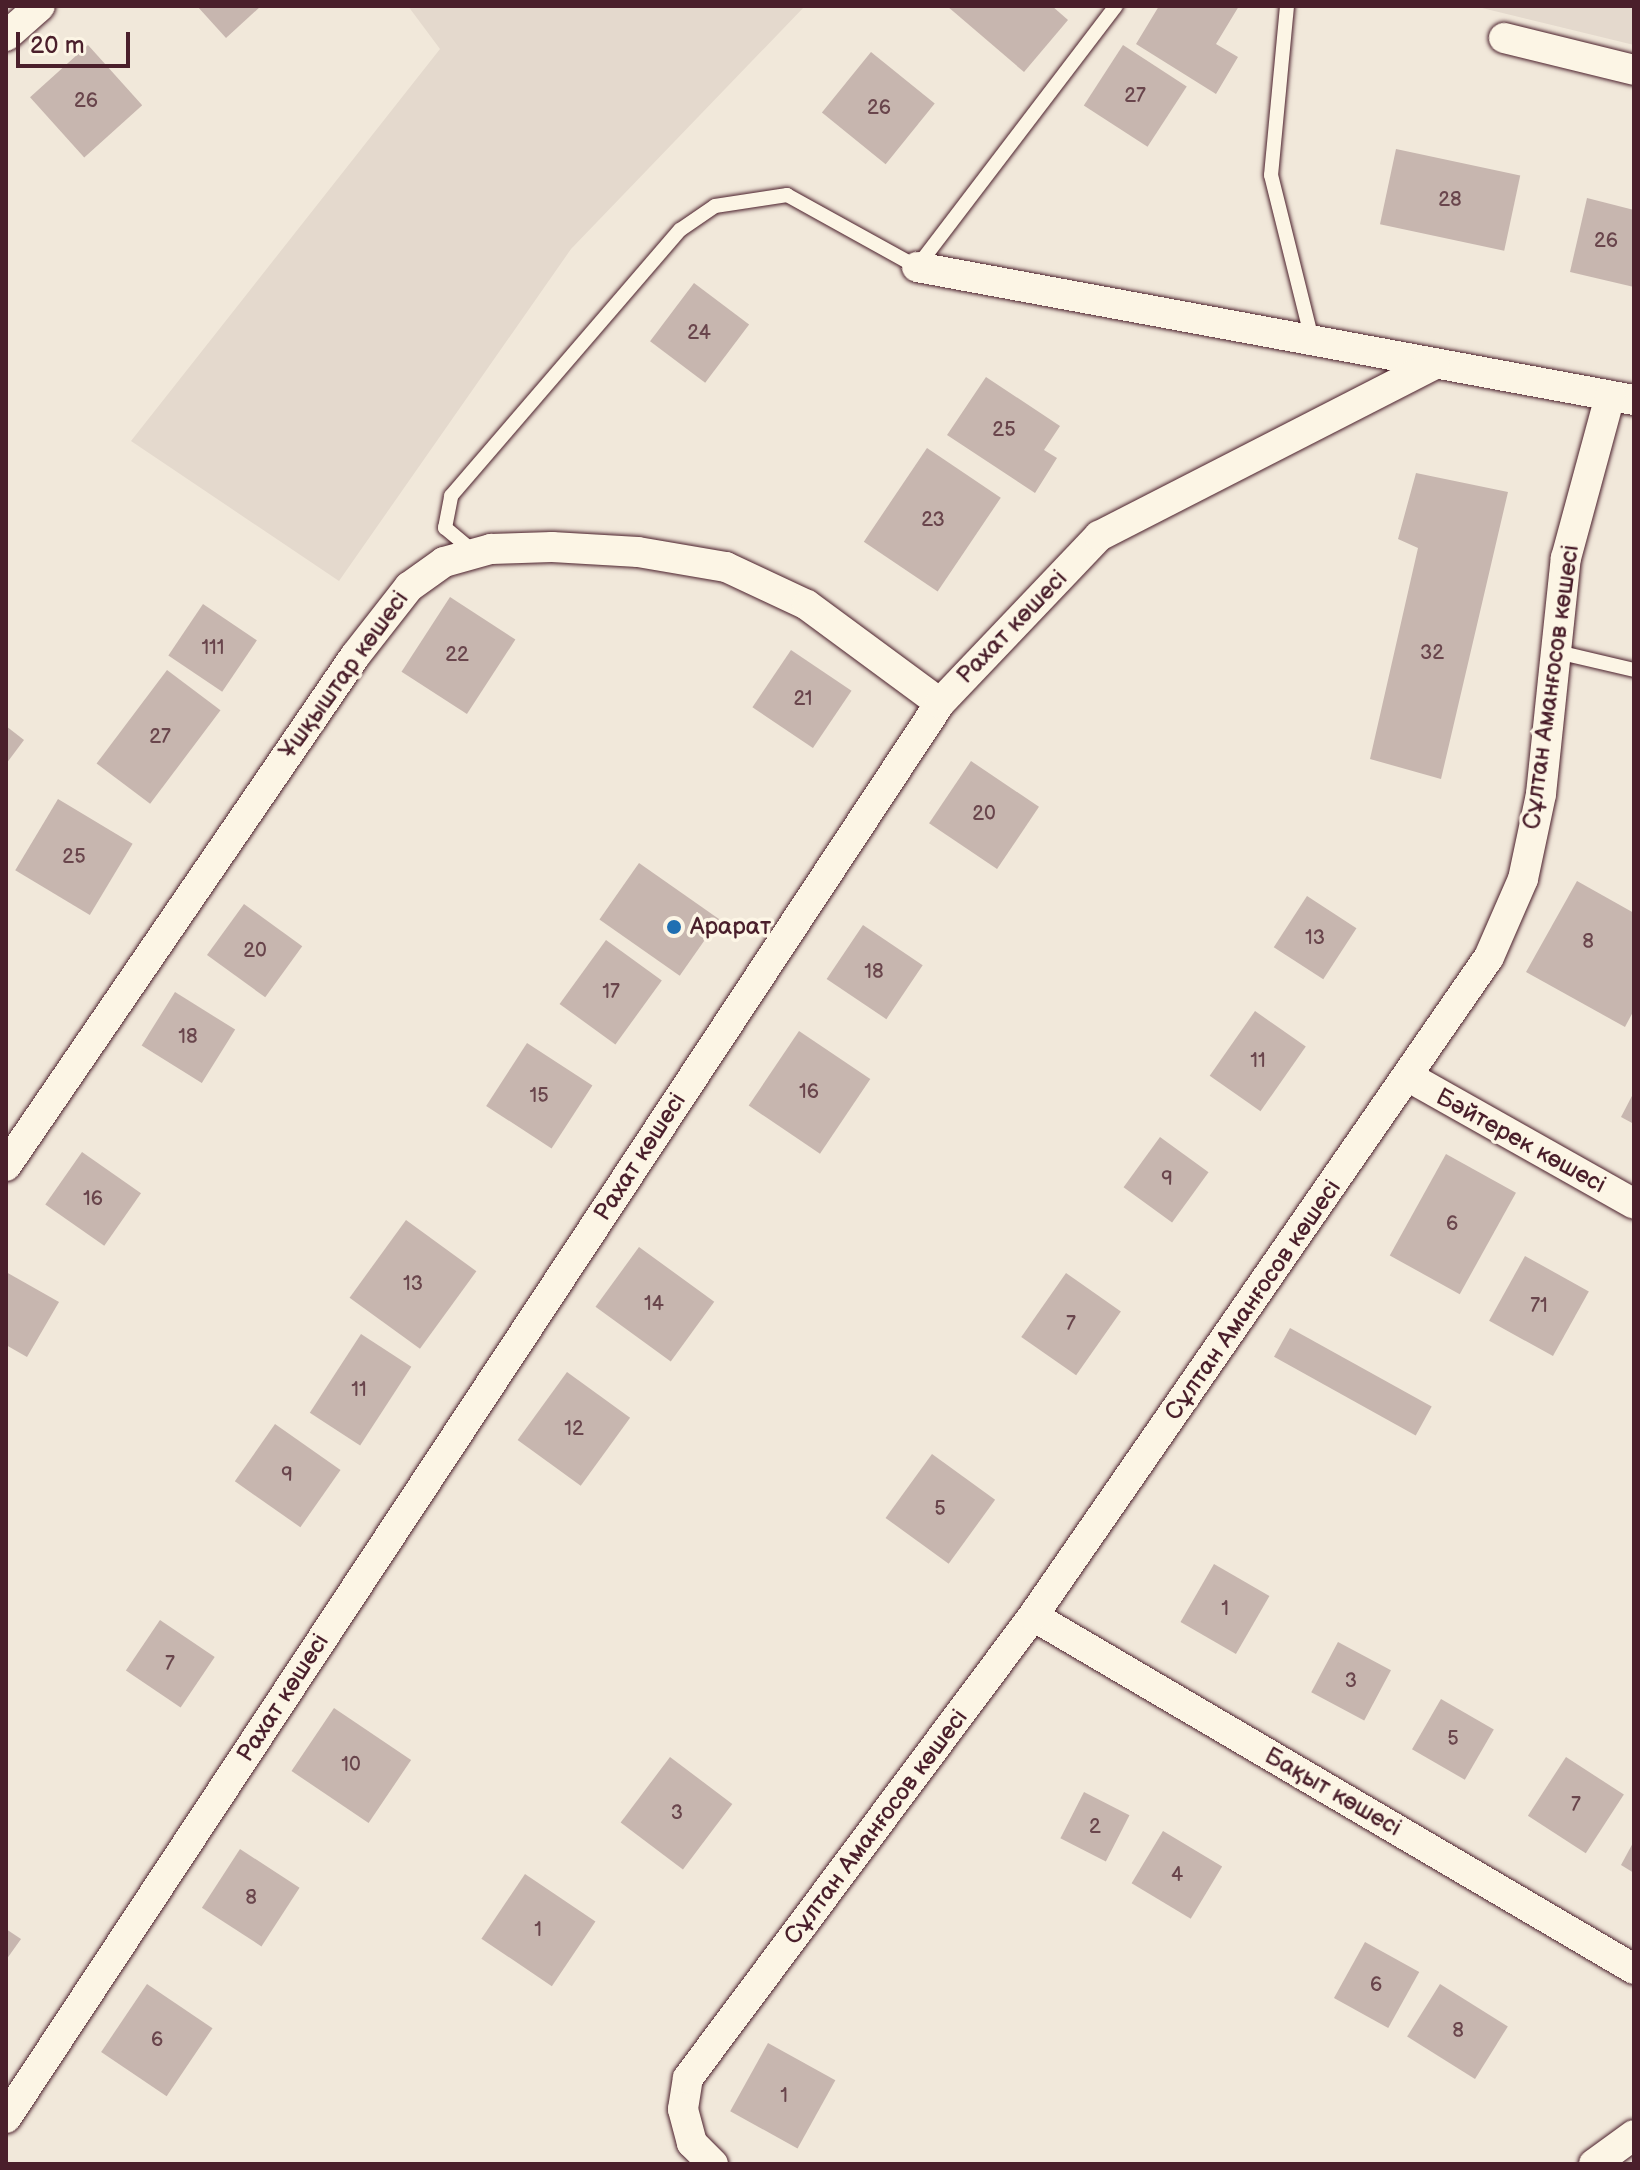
<!DOCTYPE html>
<html>
<head>
<meta charset="utf-8">
<style>
	body { margin:0 }
	#map { position:relative; width:1640px; height:2170px; overflow:hidden; background:#f1e8da; font-family:"Balsamiq Sans",sans-serif }
	div>[style] { position:absolute }
	.built>* { inset:0; background:#e4d9cd }
	.building>* { inset:0; background:#c7b6af; transform-origin:0 0 }
	.roads { filter:drop-shadow(0 0 2px #4a1f2b) drop-shadow(0 0 2px #4a1f2b) }
	.lane>* { height:14px; margin:-7px; padding:0 7px; transform-origin:7px; border-radius:7px; background:#fcf5e5 }
	.street>* { height:30px; margin:-15px; padding:0 15px; transform-origin:15px; border-radius:15px; background:#fcf5e5 }
	.dots>* { width:22px; height:22px; translate:-50% -50%; box-sizing:border-box; border:4px solid #fcf5e5; border-radius:50% }
	span { translate:-50% -50%; white-space:nowrap; text-align:center; line-height:1.15; -webkit-text-stroke:7px #fcf5e5; paint-order:stroke }
	.number-label { font-size:20px; color:#69454c }
	.number-label span { -webkit-text-stroke-width:0 }
	.street-label { font-size:24px; color:#4a1f2b }
	.poi-label { font-size:24px; color:#4a1f2b }
	.left { translate:0 -50%; text-align:left }
	.frame { position:absolute; inset:0; border:8px solid #4a1f2b; pointer-events:none }
	.scale { position:absolute; left:16px; top:32px; width:114px; height:36px; box-sizing:border-box; border:4px solid #4a1f2b; border-top:0; padding-left:10px; font-size:24px; line-height:28px; white-space:nowrap; color:#4a1f2b; -webkit-text-stroke:6px #fcf5e5; paint-order:stroke }
</style>
</head>
<body>
<div id="map">
	<div class="built">
		<i style="clip-path:polygon(408px 6px,805px 6px,571px 249px,339px 581px,131px 441px,440px 49px)"></i>
		<i style="clip-path:polygon(1474px 6px,1634px 6px,1634px 45px)"></i>
	</div>
	<div class="building">
		<i style="clip-path:polygon(197px 6px,261px 6px,226px 38px)"></i>
		<i style="clip-path:polygon(947px 6px,1052px 6px,1068px 20px,1024px 72px)"></i>
		<i style="clip-path:polygon(1159px 6px,1239px 6px,1216px 44px,1238px 57px,1216px 94px,1136px 44px)"></i>
		<i style="left:88px;top:45px;width:81px;height:78px;rotate:48deg"></i>
		<i style="left:1123px;top:45px;width:76px;height:72px;rotate:33deg"></i>
		<i style="left:871px;top:52px;width:82px;height:78px;rotate:39deg"></i>
		<i style="left:1396px;top:149px;width:127px;height:77px;rotate:12deg"></i>
		<i style="clip-path:polygon(1587px 198px,1634px 210px,1634px 287px,1570px 272px)"></i>
		<i style="left:694px;top:283px;width:69px;height:73px;rotate:37deg"></i>
		<i style="clip-path:polygon(986px 377px,1060px 426px,1044px 450px,1057px 458px,1035px 493px,947px 435px)"></i>
		<i style="left:927px;top:448px;width:89px;height:113px;rotate:34deg"></i>
		<i style="clip-path:polygon(1416px 473px,1508px 492px,1441px 779px,1370px 759px,1418px 548px,1398px 539px)"></i>
		<i style="left:450px;top:597px;width:78px;height:89px;rotate:33deg"></i>
		<i style="left:203px;top:604px;width:65px;height:62px;rotate:34deg"></i>
		<i style="left:791px;top:650px;width:73px;height:69px;rotate:34deg"></i>
		<i style="left:167px;top:670px;width:67px;height:117px;rotate:37deg"></i>
		<i style="clip-path:polygon(6px 726px,24px 740px,6px 764px)"></i>
		<i style="left:971px;top:761px;width:82px;height:75px;rotate:34deg"></i>
		<i style="left:58px;top:799px;width:87px;height:83px;rotate:31deg"></i>
		<i style="left:639px;top:863px;width:98px;height:69px;rotate:35deg"></i>
		<i style="clip-path:polygon(1577px 881px,1634px 913px,1634px 1010px,1625px 1027px,1526px 972px)"></i>
		<i style="left:1307px;top:896px;width:59px;height:61px;rotate:33deg"></i>
		<i style="left:244px;top:904px;width:72px;height:63px;rotate:36deg"></i>
		<i style="left:863px;top:925px;width:72px;height:65px;rotate:34deg"></i>
		<i style="left:606px;top:940px;width:69px;height:79px;rotate:36deg"></i>
		<i style="left:175px;top:992px;width:71px;height:63px;rotate:32deg"></i>
		<i style="left:1255px;top:1011px;width:62px;height:79px;rotate:35deg"></i>
		<i style="left:799px;top:1031px;width:86px;height:90px;rotate:34deg"></i>
		<i style="left:527px;top:1043px;width:78px;height:75px;rotate:33deg"></i>
		<i style="clip-path:polygon(1634px 1092px,1634px 1124px,1621px 1117px)"></i>
		<i style="left:1160px;top:1137px;width:60px;height:62px;rotate:36deg"></i>
		<i style="left:82px;top:1152px;width:72px;height:64px;rotate:35deg"></i>
		<i style="left:1446px;top:1154px;width:80px;height:116px;rotate:29deg"></i>
		<i style="left:406px;top:1220px;width:87px;height:96px;rotate:36deg"></i>
		<i style="left:639px;top:1247px;width:93px;height:74px;rotate:36deg"></i>
		<i style="left:1525px;top:1256px;width:73px;height:74px;rotate:29deg"></i>
		<i style="clip-path:polygon(6px 1272px,59px 1302px,27px 1357px,6px 1345px)"></i>
		<i style="left:1066px;top:1273px;width:67px;height:78px;rotate:35deg"></i>
		<i style="left:1290px;top:1328px;width:162px;height:33px;rotate:29deg"></i>
		<i style="left:361px;top:1334px;width:60px;height:94px;rotate:33deg"></i>
		<i style="left:567px;top:1372px;width:78px;height:84px;rotate:36deg"></i>
		<i style="left:275px;top:1424px;width:80px;height:70px;rotate:35deg"></i>
		<i style="left:932px;top:1454px;width:78px;height:79px;rotate:36deg"></i>
		<i style="left:1214px;top:1564px;width:64px;height:67px;rotate:30deg"></i>
		<i style="left:160px;top:1620px;width:66px;height:61px;rotate:34deg"></i>
		<i style="left:1338px;top:1642px;width:60px;height:57px;rotate:28deg"></i>
		<i style="left:1441px;top:1699px;width:61px;height:58px;rotate:30deg"></i>
		<i style="left:334px;top:1708px;width:93px;height:76px;rotate:34deg"></i>
		<i style="left:670px;top:1757px;width:78px;height:82px;rotate:37deg"></i>
		<i style="left:1566px;top:1757px;width:69px;height:70px;rotate:33deg"></i>
		<i style="left:1084px;top:1792px;width:51px;height:52px;rotate:27deg"></i>
		<i style="left:1163px;top:1831px;width:69px;height:61px;rotate:31deg"></i>
		<i style="clip-path:polygon(1634px 1841px,1634px 1873px,1621px 1865px)"></i>
		<i style="left:240px;top:1849px;width:71px;height:70px;rotate:33deg"></i>
		<i style="left:525px;top:1874px;width:85px;height:78px;rotate:34deg"></i>
		<i style="clip-path:polygon(6px 1929px,21px 1939px,6px 1960px)"></i>
		<i style="left:1365px;top:1942px;width:62px;height:64px;rotate:29deg"></i>
		<i style="left:147px;top:1984px;width:79px;height:82px;rotate:34deg"></i>
		<i style="left:1440px;top:1984px;width:80px;height:62px;rotate:32deg"></i>
		<i style="left:768px;top:2043px;width:77px;height:78px;rotate:29deg"></i>
	</div>
	<div class="roads">
		<div class="lane">
			<i style="left:1287px;top:6px;width:170px;rotate:95.4deg"></i>
			<i style="left:1271px;top:175px;width:170px;rotate:76deg"></i>
			<i style="left:474px;top:552px;width:38px;rotate:-140deg"></i>
			<i style="left:445px;top:528px;width:33px;rotate:-79deg"></i>
			<i style="left:451px;top:496px;width:351px;rotate:-49.3deg"></i>
			<i style="left:680px;top:230px;width:42px;rotate:-34.4deg"></i>
			<i style="left:715px;top:206px;width:73px;rotate:-8.7deg"></i>
			<i style="left:787px;top:195px;width:149px;rotate:29deg"></i>
			<i style="left:917px;top:267px;width:328px;rotate:-52.7deg"></i>
			<i style="left:1553px;top:651px;width:83px;rotate:13.2deg"></i>
		</div>
		<div class="street">
			<i style="left:6px;top:36px;width:45px;rotate:-41.4deg"></i>
			<i style="left:1504px;top:38px;width:134px;rotate:13.8deg"></i>
			<i style="left:917px;top:267px;width:729px;rotate:10.51deg"></i>
			<i style="left:1409px;top:1077px;width:258px;rotate:29.4deg"></i>
			<i style="left:6px;top:1166px;width:618px;rotate:-55.62deg"></i>
			<i style="left:355px;top:656px;width:88px;rotate:-52deg"></i>
			<i style="left:409px;top:587px;width:43px;rotate:-35.5deg"></i>
			<i style="left:444px;top:562px;width:49px;rotate:-15.5deg"></i>
			<i style="left:491px;top:549px;width:61px;rotate:-1.9deg"></i>
			<i style="left:552px;top:547px;width:86px;rotate:3.3deg"></i>
			<i style="left:638px;top:552px;width:89px;rotate:9.7deg"></i>
			<i style="left:726px;top:567px;width:89px;rotate:25.1deg"></i>
			<i style="left:807px;top:605px;width:165px;rotate:36.4deg"></i>
			<i style="left:1033px;top:1616px;width:697px;rotate:30.43deg"></i>
			<i style="left:6px;top:2118px;width:1695px;rotate:-56.57deg"></i>
			<i style="left:940px;top:703px;width:231px;rotate:-46.4deg"></i>
			<i style="left:1099px;top:536px;width:377px;rotate:-27.1deg"></i>
			<i style="left:713px;top:2164px;width:30px;rotate:-135deg"></i>
			<i style="left:692px;top:2143px;width:35px;rotate:-105deg"></i>
			<i style="left:683px;top:2109px;width:31px;rotate:-81deg"></i>
			<i style="left:688px;top:2078px;width:577px;rotate:-53.25deg"></i>
			<i style="left:1033px;top:1616px;width:801px;rotate:-55.32deg"></i>
			<i style="left:1489px;top:957px;width:85px;rotate:-66.4deg"></i>
			<i style="left:1523px;top:879px;width:87px;rotate:-78deg"></i>
			<i style="left:1541px;top:794px;width:237px;rotate:-84deg"></i>
			<i style="left:1566px;top:558px;width:168px;rotate:-74.8deg"></i>
			<i style="left:1594px;top:2164px;width:49px;rotate:-35.9deg"></i>
		</div>
	</div>
	<div class="dots">
		<i style="left:674px;top:927px;background:#1f6fb2"></i>
	</div>
	<div class="number-label">
		<span style="left:1135px;top:96px">27</span>
		<span style="left:86px;top:101px">26</span>
		<span style="left:879px;top:108px">26</span>
		<span style="left:1450px;top:200px">28</span>
		<span style="left:1606px;top:241px">26</span>
		<span style="left:699px;top:333px">24</span>
		<span style="left:1004px;top:430px">25</span>
		<span style="left:933px;top:520px">23</span>
		<span style="left:213px;top:648px">111</span>
		<span style="left:1432px;top:653px">32</span>
		<span style="left:457px;top:655px">22</span>
		<span style="left:803px;top:699px">21</span>
		<span style="left:160px;top:737px">27</span>
		<span style="left:984px;top:814px">20</span>
		<span style="left:74px;top:857px">25</span>
		<span style="left:1315px;top:938px">13</span>
		<span style="left:1588px;top:942px">8</span>
		<span style="left:255px;top:951px">20</span>
		<span style="left:874px;top:972px">18</span>
		<span style="left:611px;top:992px">17</span>
		<span style="left:188px;top:1037px">18</span>
		<span style="left:1258px;top:1061px">11</span>
		<span style="left:809px;top:1092px">16</span>
		<span style="left:539px;top:1096px">15</span>
		<span style="left:1167px;top:1179px">9</span>
		<span style="left:93px;top:1199px">16</span>
		<span style="left:1452px;top:1224px">6</span>
		<span style="left:413px;top:1284px">13</span>
		<span style="left:654px;top:1304px">14</span>
		<span style="left:1539px;top:1306px">71</span>
		<span style="left:1071px;top:1324px">7</span>
		<span style="left:359px;top:1390px">11</span>
		<span style="left:574px;top:1429px">12</span>
		<span style="left:287px;top:1475px">9</span>
		<span style="left:940px;top:1509px">5</span>
		<span style="left:1225px;top:1609px">1</span>
		<span style="left:170px;top:1664px">7</span>
		<span style="left:1351px;top:1681px">3</span>
		<span style="left:1453px;top:1739px">5</span>
		<span style="left:351px;top:1765px">10</span>
		<span style="left:1576px;top:1805px">7</span>
		<span style="left:677px;top:1813px">3</span>
		<span style="left:1095px;top:1827px">2</span>
		<span style="left:1177px;top:1875px">4</span>
		<span style="left:251px;top:1898px">8</span>
		<span style="left:538px;top:1930px">1</span>
		<span style="left:1376px;top:1985px">6</span>
		<span style="left:1458px;top:2031px">8</span>
		<span style="left:157px;top:2040px">6</span>
		<span style="left:784px;top:2096px">1</span>
	</div>
	<div class="street-label">
		<span style="left:1012px;top:627px;rotate:-46deg">Рахат көшесі</span>
		<span style="left:344px;top:675px;rotate:-54deg">Ұшқыштар көшесі</span>
		<span style="left:1551px;top:687px;rotate:-82deg">Сұлтан Аманғосов көшесі</span>
		<span style="left:1521px;top:1141px;rotate:29deg">Бәйтерек көшесі</span>
		<span style="left:640px;top:1157px;rotate:-57deg">Рахат көшесі</span>
		<span style="left:1253px;top:1300px;rotate:-55deg">Сұлтан Аманғосов көшесі</span>
		<span style="left:283px;top:1698px;rotate:-57deg">Рахат көшесі</span>
		<span style="left:1333px;top:1792px;rotate:30deg">Бақыт көшесі</span>
		<span style="left:876px;top:1827px;rotate:-53deg">Сұлтан Аманғосов көшесі</span>
	</div>
	<div class="poi-label">
		<span class="left" style="left:690px;top:927px">Арарат</span>
	</div>
	<div class="frame"></div>
	<div class="scale">20 m</div>
</div>
</body>
</html>
